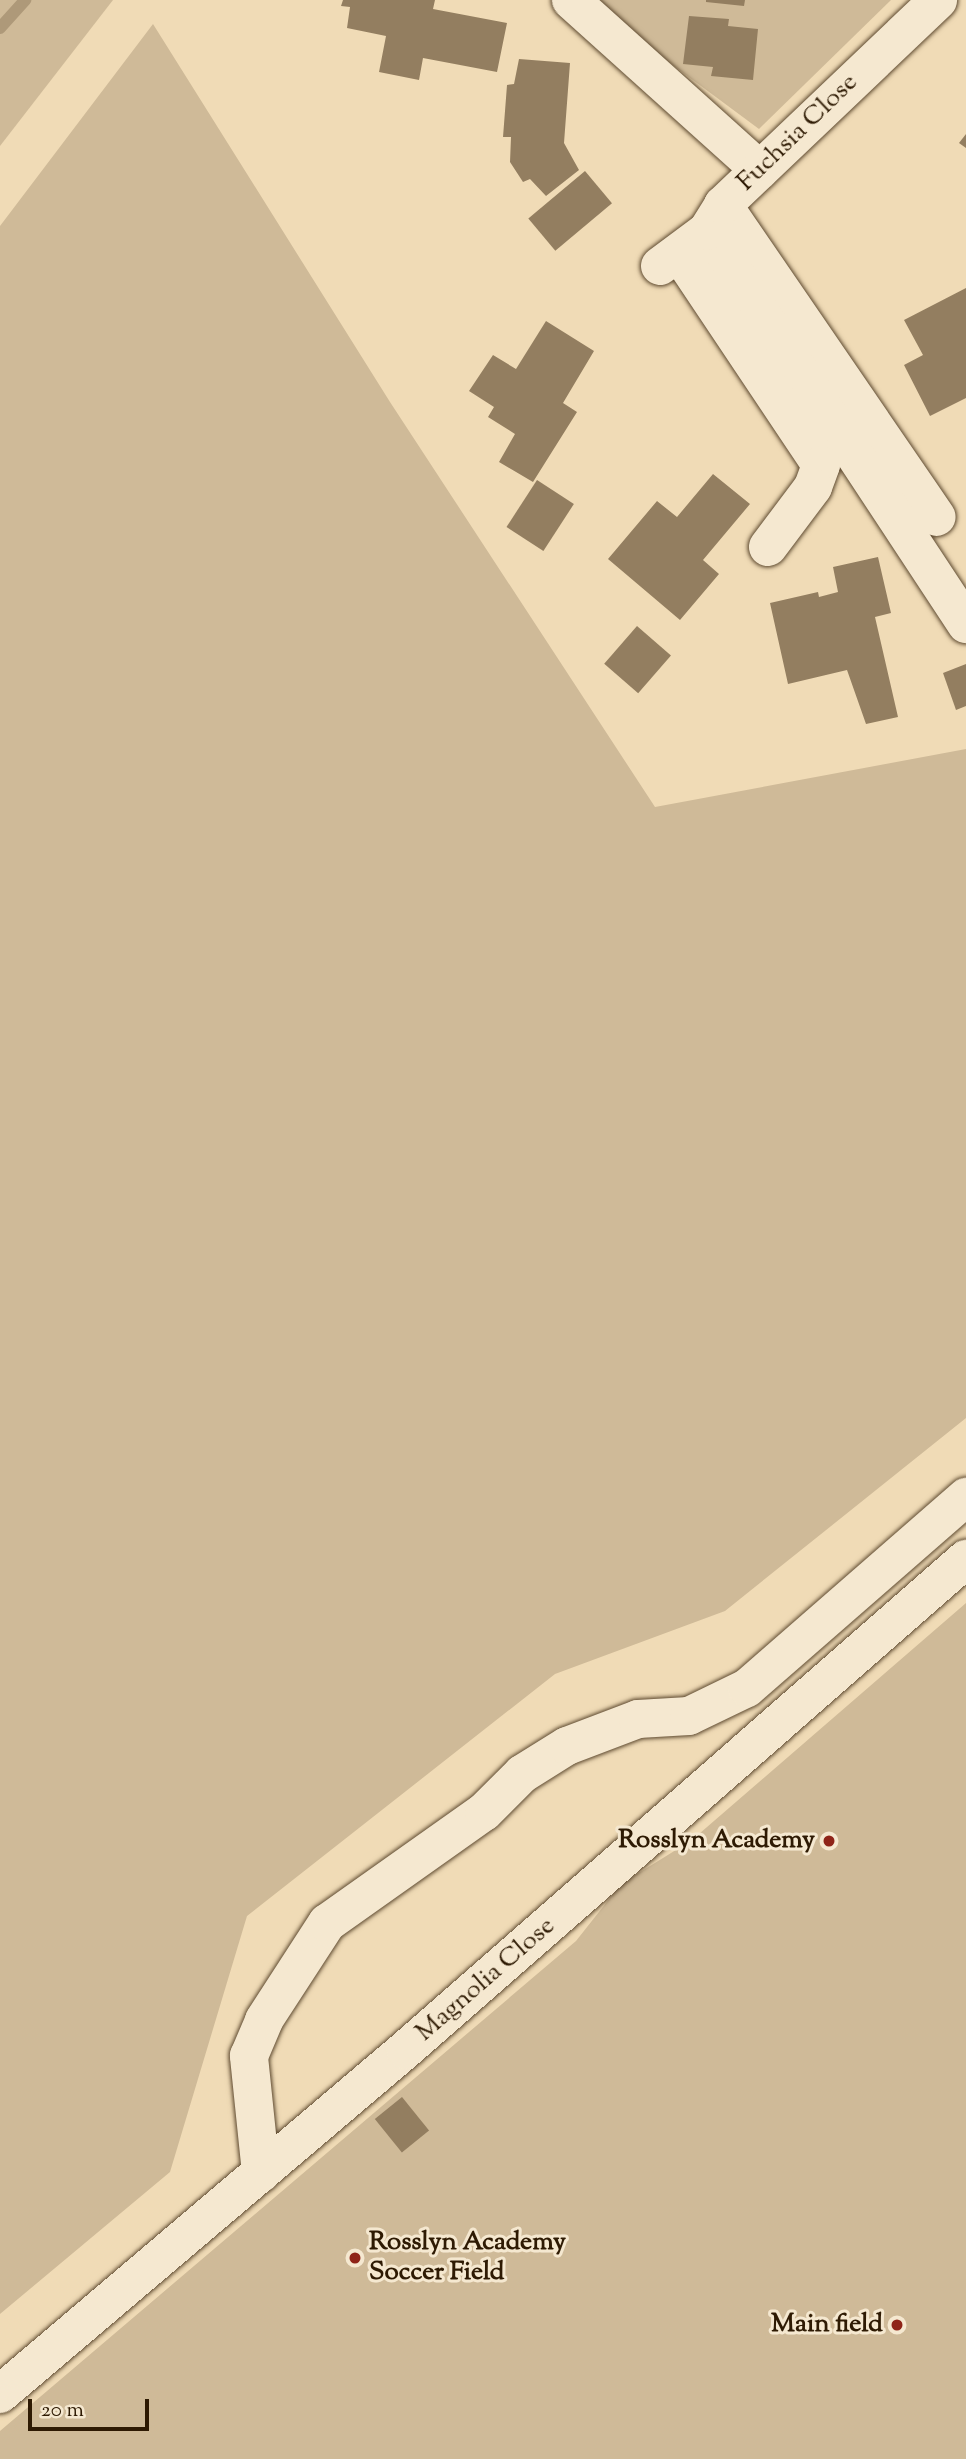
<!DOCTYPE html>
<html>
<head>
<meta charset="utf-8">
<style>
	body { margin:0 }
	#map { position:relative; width:966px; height:2459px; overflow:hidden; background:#f0dbb6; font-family:"Sorts Mill Goudy",serif }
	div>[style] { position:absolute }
	.green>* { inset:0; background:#cfba98 }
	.stream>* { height:12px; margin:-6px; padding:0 6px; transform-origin:6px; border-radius:6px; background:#ae9979 }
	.building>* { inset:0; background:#937e60; transform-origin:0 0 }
	.roads { filter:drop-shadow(0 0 2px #5e4a30) drop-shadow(0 0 2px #5e4a30) }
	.minor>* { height:38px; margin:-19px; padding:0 19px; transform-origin:19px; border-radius:19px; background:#f5e8d0 }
	.dots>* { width:19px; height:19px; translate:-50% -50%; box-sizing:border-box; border:4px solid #f5e8d0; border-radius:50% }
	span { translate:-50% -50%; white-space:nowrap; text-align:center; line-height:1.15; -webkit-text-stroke:6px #f5e8d0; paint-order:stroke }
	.street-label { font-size:26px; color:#2e1a03 }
	.poi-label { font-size:26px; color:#2e1a03; font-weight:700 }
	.right { translate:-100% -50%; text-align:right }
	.left { translate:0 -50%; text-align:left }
	.scale { position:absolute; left:28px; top:2399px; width:121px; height:32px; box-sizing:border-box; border:4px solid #2e1a03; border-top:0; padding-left:9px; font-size:21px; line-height:24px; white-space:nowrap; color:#2e1a03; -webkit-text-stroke:5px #f5e8d0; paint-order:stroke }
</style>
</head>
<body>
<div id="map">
	<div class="green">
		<i style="clip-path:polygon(0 0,113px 0,0 146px)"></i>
		<i style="clip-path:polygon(585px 0,891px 0,759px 129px)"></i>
		<i style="clip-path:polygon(153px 24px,390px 402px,655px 807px,966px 749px,966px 1418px,725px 1611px,555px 1674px,247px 1916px,170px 2172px,0 2314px,0 226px)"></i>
		<i style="clip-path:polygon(966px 1603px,966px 2459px,0 2459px,0 2431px,576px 1941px,621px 1884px,692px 1840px)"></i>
	</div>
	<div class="stream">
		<i style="left:0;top:28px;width:38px;rotate:-48deg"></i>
	</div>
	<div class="building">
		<i style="clip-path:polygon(343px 0,435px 0,433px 9px,507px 23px,497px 72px,423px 58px,419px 80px,379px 72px,386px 36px,347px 28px,350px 7px,341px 6px)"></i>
		<i style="clip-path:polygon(706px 0,745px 0,744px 6px,706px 2px)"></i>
		<i style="clip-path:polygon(689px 16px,729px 19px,728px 26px,758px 29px,753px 80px,711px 76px,713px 67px,683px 64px)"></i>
		<i style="clip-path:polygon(519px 59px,570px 63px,564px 143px,579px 170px,546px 196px,530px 179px,523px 182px,510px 162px,511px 137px,503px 137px,507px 85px,514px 84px)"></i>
		<i style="clip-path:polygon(966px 134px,966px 148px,959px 143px)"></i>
		<i style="left:585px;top:171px;width:42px;height:74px;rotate:50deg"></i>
		<i style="clip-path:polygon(966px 288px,966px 398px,930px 416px,904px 365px,923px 355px,904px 320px)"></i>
		<i style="clip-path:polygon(546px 321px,594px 351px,563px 403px,577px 412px,533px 482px,499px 462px,515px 434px,488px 417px,494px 407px,469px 391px,493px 355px,516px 369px)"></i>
		<i style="clip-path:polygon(713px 474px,750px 504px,703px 560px,719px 574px,680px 620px,608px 559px,657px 501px,677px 517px)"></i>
		<i style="left:537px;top:480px;width:44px;height:56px;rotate:33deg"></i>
		<i style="clip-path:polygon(878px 557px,891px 613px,875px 617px,898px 717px,866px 724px,847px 670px,788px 684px,770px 603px,818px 592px,819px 597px,838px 592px,833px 567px)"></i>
		<i style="left:637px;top:626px;width:45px;height:50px;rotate:41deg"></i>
		<i style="clip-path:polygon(966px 664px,966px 706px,956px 710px,943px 673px)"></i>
		<i style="left:402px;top:2097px;width:43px;height:35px;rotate:51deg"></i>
	</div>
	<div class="roads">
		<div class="minor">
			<i style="left:571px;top:0;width:254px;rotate:42deg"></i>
			<i style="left:723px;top:205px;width:378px;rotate:55.6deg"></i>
			<i style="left:707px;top:231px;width:471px;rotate:56.6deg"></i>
			<i style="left:679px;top:253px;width:255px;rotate:56.2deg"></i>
			<i style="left:821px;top:465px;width:23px;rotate:110deg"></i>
			<i style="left:813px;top:487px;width:75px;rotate:126.9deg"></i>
			<i style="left:660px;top:266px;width:59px;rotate:-36.7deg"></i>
			<i style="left:707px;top:231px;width:31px;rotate:-58deg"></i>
			<i style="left:723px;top:205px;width:297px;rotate:-43.6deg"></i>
			<i style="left:261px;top:2173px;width:118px;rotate:-95.9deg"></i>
			<i style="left:249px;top:2056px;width:39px;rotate:-67deg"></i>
			<i style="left:264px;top:2020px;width:116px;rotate:-57deg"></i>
			<i style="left:327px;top:1923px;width:192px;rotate:-35.3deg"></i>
			<i style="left:484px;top:1812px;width:54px;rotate:-45deg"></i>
			<i style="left:522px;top:1774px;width:53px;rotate:-31.9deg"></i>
			<i style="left:567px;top:1746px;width:76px;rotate:-20.8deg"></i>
			<i style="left:638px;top:1719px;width:51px;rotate:-3.4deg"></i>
			<i style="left:689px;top:1716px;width:64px;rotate:-25.8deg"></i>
			<i style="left:747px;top:1688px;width:291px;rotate:-41.1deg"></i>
			<i style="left:0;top:2394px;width:531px;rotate:-40.34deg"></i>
			<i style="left:405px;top:2050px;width:746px;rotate:-41.19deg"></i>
		</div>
	</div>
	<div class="dots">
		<i style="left:829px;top:1841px;background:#8f2418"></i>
		<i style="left:355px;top:2258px;background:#8f2418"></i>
		<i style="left:897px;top:2325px;background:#8f2418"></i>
	</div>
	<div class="street-label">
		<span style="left:798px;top:133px;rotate:-44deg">Fuchsia Close</span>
		<span style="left:486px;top:1980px;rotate:-41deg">Magnolia Close</span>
	</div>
	<div class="poi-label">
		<span class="right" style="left:815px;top:1841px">Rosslyn Academy</span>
		<span class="left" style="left:369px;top:2258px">Rosslyn Academy<br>Soccer Field</span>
		<span class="right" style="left:883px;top:2325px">Main field</span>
	</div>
	<div class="scale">20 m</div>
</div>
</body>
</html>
